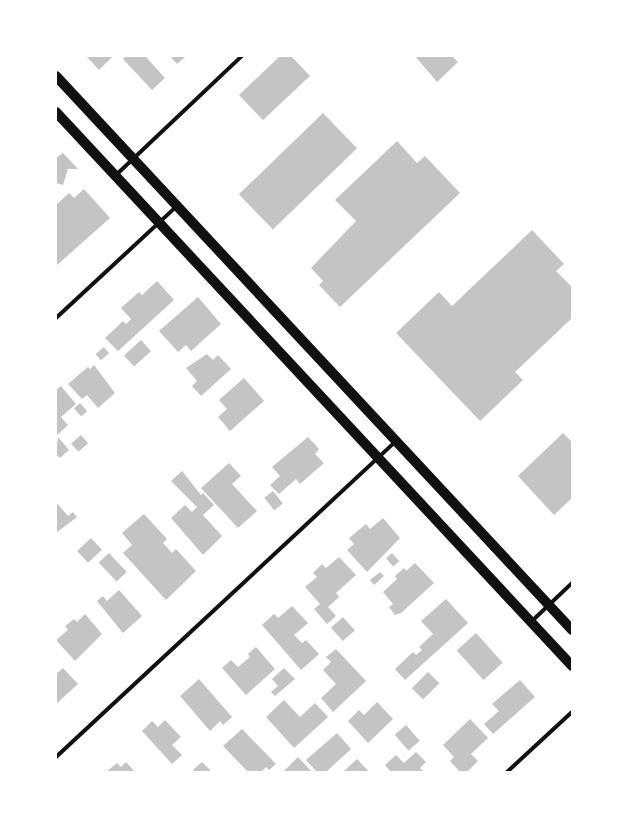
<!DOCTYPE html>
<html>
<head>
<meta charset="utf-8">
<style>
	body { margin:0 }
	#map { position:relative; width:628px; height:828px; overflow:hidden; background:#fff; font-family:Mulish,sans-serif }
	div>[style] { position:absolute }
	.building>* { inset:0; background:#c4c4c4; transform-origin:0 0 }
	.minor>* { height:4px; margin:-2px; padding:0 2px; transform-origin:2px; border-radius:2px; background:#111 }
	.primary>* { height:10px; margin:-5px; padding:0 5px; transform-origin:5px; border-radius:5px; background:#111 }
	span { translate:-50% -50%; white-space:nowrap; text-align:center; line-height:1.15; -webkit-text-stroke:4px #fff; paint-order:stroke }
	.frame { position:absolute; inset:0; border:57px solid #fff; pointer-events:none }
</style>
</head>
<body>
<div id="map">
	<div class="building">
		<i style="clip-path:polygon(86px 56px,113px 56px,99px 70px)"></i>
		<i style="clip-path:polygon(126px 56px,145px 56px,165px 78px,152px 90px,123px 59px)"></i>
		<i style="clip-path:polygon(170px 56px,186px 56px,177px 64px)"></i>
		<i style="clip-path:polygon(280px 56px,291px 56px,310px 76px,263px 120px,239px 95px)"></i>
		<i style="clip-path:polygon(415px 56px,452px 56px,458px 62px,437px 82px)"></i>
		<i style="left:323px;top:113px;width:49px;height:117px;rotate:46deg"></i>
		<i style="clip-path:polygon(397px 141px,417px 163px,425px 156px,460px 193px,340px 307px,319px 285px,323px 281px,311px 268px,356px 221px,335px 200px)"></i>
		<i style="clip-path:polygon(63px 153px,78px 169px,68px 169px,63px 185px,56px 183px,56px 158px)"></i>
		<i style="clip-path:polygon(84px 189px,110px 218px,56px 266px,56px 205px,69px 193px,74px 198px)"></i>
		<i style="clip-path:polygon(532px 230px,564px 264px,556px 271px,572px 287px,572px 318px,515px 372px,523px 380px,480px 421px,396px 333px,439px 292px,452px 306px)"></i>
		<i style="clip-path:polygon(157px 281px,174px 300px,118px 351px,105px 338px,123px 321px,126px 324px,131px 319px,121px 308px,139px 292px,142px 295px)"></i>
		<i style="clip-path:polygon(198px 297px,221px 324px,191px 351px,186px 345px,178px 352px,159px 331px)"></i>
		<i style="left:141px;top:340px;width:15px;height:23px;rotate:48deg"></i>
		<i style="left:104px;top:347px;width:8px;height:11px;rotate:50deg"></i>
		<i style="clip-path:polygon(207px 354px,213px 360px,218px 355px,231px 369px,201px 396px,192px 386px,197px 381px,186px 368px)"></i>
		<i style="clip-path:polygon(94px 365px,115px 393px,98px 408px,87px 395px,82px 399px,68px 384px,88px 367px,90px 369px)"></i>
		<i style="clip-path:polygon(244px 378px,264px 401px,230px 431px,218px 417px,227px 409px,219px 400px)"></i>
		<i style="clip-path:polygon(61px 386px,76px 404px,61px 417px,68px 425px,56px 436px,56px 390px)"></i>
		<i style="left:80px;top:403px;width:11px;height:8px;rotate:49deg"></i>
		<i style="clip-path:polygon(563px 433px,572px 442px,572px 498px,554px 515px,518px 476px)"></i>
		<i style="left:81px;top:435px;width:11px;height:13px;rotate:49deg"></i>
		<i style="clip-path:polygon(58px 437px,69px 450px,60px 458px,56px 454px)"></i>
		<i style="clip-path:polygon(308px 437px,319px 449px,315px 454px,324px 463px,300px 484px,296px 479px,279px 494px,270px 485px,280px 476px,272px 467px)"></i>
		<i style="clip-path:polygon(229px 463px,241px 476px,232px 484px,257px 511px,238px 528px,201px 488px)"></i>
		<i style="clip-path:polygon(182px 471px,201px 495px,203px 493px,214px 505px,203px 515px,222px 536px,203px 555px,171px 518px,185px 505px,192px 512px,197px 507px,171px 481px)"></i>
		<i style="left:273px;top:491px;width:16px;height:11px;rotate:52deg"></i>
		<i style="clip-path:polygon(56px 502px,68px 516px,73px 512px,77px 517px,56px 533px)"></i>
		<i style="clip-path:polygon(144px 514px,167px 539px,163px 543px,172px 553px,176px 549px,196px 571px,166px 600px,123px 553px,132px 545px,122px 533px)"></i>
		<i style="clip-path:polygon(383px 518px,400px 538px,367px 572px,347px 550px,354px 544px,349px 538px,366px 524px,370px 529px)"></i>
		<i style="left:91px;top:538px;width:16px;height:19px;rotate:47deg"></i>
		<i style="left:109px;top:553px;width:26px;height:14px;rotate:47deg"></i>
		<i style="left:392px;top:553px;width:11px;height:8px;rotate:49deg"></i>
		<i style="clip-path:polygon(339px 557px,356px 575px,336px 593px,339px 597px,328px 607px,336px 616px,327px 624px,314px 609px,320px 604px,305px 587px,317px 577px,313px 573px,322px 564px,326px 568px)"></i>
		<i style="clip-path:polygon(415px 563px,434px 583px,401px 613px,395px 615px,389px 607px,393px 604px,383px 592px,397px 579px,395px 576px,404px 568px,406px 571px)"></i>
		<i style="clip-path:polygon(380px 572px,384px 576px,374px 585px,370px 580px)"></i>
		<i style="clip-path:polygon(119px 590px,142px 616px,123px 633px,97px 601px,103px 596px,107px 601px)"></i>
		<i style="clip-path:polygon(446px 599px,468px 623px,405px 680px,395px 669px,413px 652px,416px 655px,422px 650px,419px 647px,433px 634px,421px 621px)"></i>
		<i style="clip-path:polygon(292px 606px,308px 623px,294px 635px,302px 643px,306px 640px,319px 654px,301px 670px,262px 625px,274px 614px,278px 618px)"></i>
		<i style="clip-path:polygon(85px 614px,102px 634px,75px 661px,56px 640px,68px 630px,65px 626px,74px 619px,77px 622px)"></i>
		<i style="left:343px;top:617px;width:18px;height:16px;rotate:49deg"></i>
		<i style="left:476px;top:633px;width:40px;height:26px;rotate:48deg"></i>
		<i style="clip-path:polygon(256px 647px,275px 669px,246px 695px,222px 668px,231px 660px,238px 667px,250px 657px,248px 654px)"></i>
		<i style="clip-path:polygon(336px 649px,366px 681px,333px 712px,321px 698px,336px 684px,323px 670px,331px 662px,326px 657px)"></i>
		<i style="clip-path:polygon(63px 668px,78px 684px,56px 704px,56px 674px)"></i>
		<i style="clip-path:polygon(284px 668px,295px 679px,275px 696px,271px 692px,278px 686px,272px 679px)"></i>
		<i style="left:428px;top:672px;width:16px;height:23px;rotate:45deg"></i>
		<i style="clip-path:polygon(199px 679px,232px 717px,223px 725px,220px 721px,210px 731px,180px 696px)"></i>
		<i style="clip-path:polygon(520px 680px,535px 697px,493px 734px,484px 724px,499px 711px,492px 704px)"></i>
		<i style="clip-path:polygon(284px 700px,300px 717px,315px 703px,328px 717px,294px 748px,266px 717px)"></i>
		<i style="clip-path:polygon(377px 702px,393px 719px,368px 743px,348px 721px,359px 710px,364px 715px)"></i>
		<i style="clip-path:polygon(470px 719px,488px 738px,471px 754px,478px 761px,467px 772px,460px 772px,450px 761px,454px 757px,443px 745px)"></i>
		<i style="clip-path:polygon(165px 720px,181px 737px,172px 745px,182px 755px,172px 764px,142px 731px,152px 721px,158px 727px)"></i>
		<i style="left:406px;top:725px;width:21px;height:15px;rotate:49deg"></i>
		<i style="clip-path:polygon(242px 729px,276px 764px,269px 770px,266px 767px,261px 772px,248px 772px,223px 746px)"></i>
		<i style="clip-path:polygon(337px 733px,351px 749px,326px 772px,317px 772px,306px 760px)"></i>
		<i style="clip-path:polygon(416px 752px,426px 762px,420px 768px,424px 772px,391px 772px,385px 765px,396px 755px,404px 763px)"></i>
		<i style="clip-path:polygon(298px 757px,312px 772px,283px 772px)"></i>
		<i style="clip-path:polygon(357px 759px,369px 772px,343px 772px)"></i>
		<i style="clip-path:polygon(126px 762px,135px 772px,106px 772px,117px 763px,121px 767px)"></i>
		<i style="clip-path:polygon(202px 762px,212px 772px,195px 772px,193px 770px)"></i>
	</div>
	<div class="minor">
		<i style="left:116px;top:175px;width:173px;rotate:-43.4deg"></i>
		<i style="left:56px;top:318px;width:165px;rotate:-42.8deg"></i>
		<i style="left:532px;top:621px;width:55px;rotate:-43.5deg"></i>
		<i style="left:56px;top:757px;width:464px;rotate:-42.9deg"></i>
		<i style="left:507px;top:772px;width:88px;rotate:-42.7deg"></i>
	</div>
	<div class="primary">
		<i style="left:56px;top:76px;width:757px;rotate:47.03deg"></i>
		<i style="left:56px;top:112px;width:757px;rotate:47.03deg"></i>
	</div>
	<div class="frame"></div>
</div>
</body>
</html>
